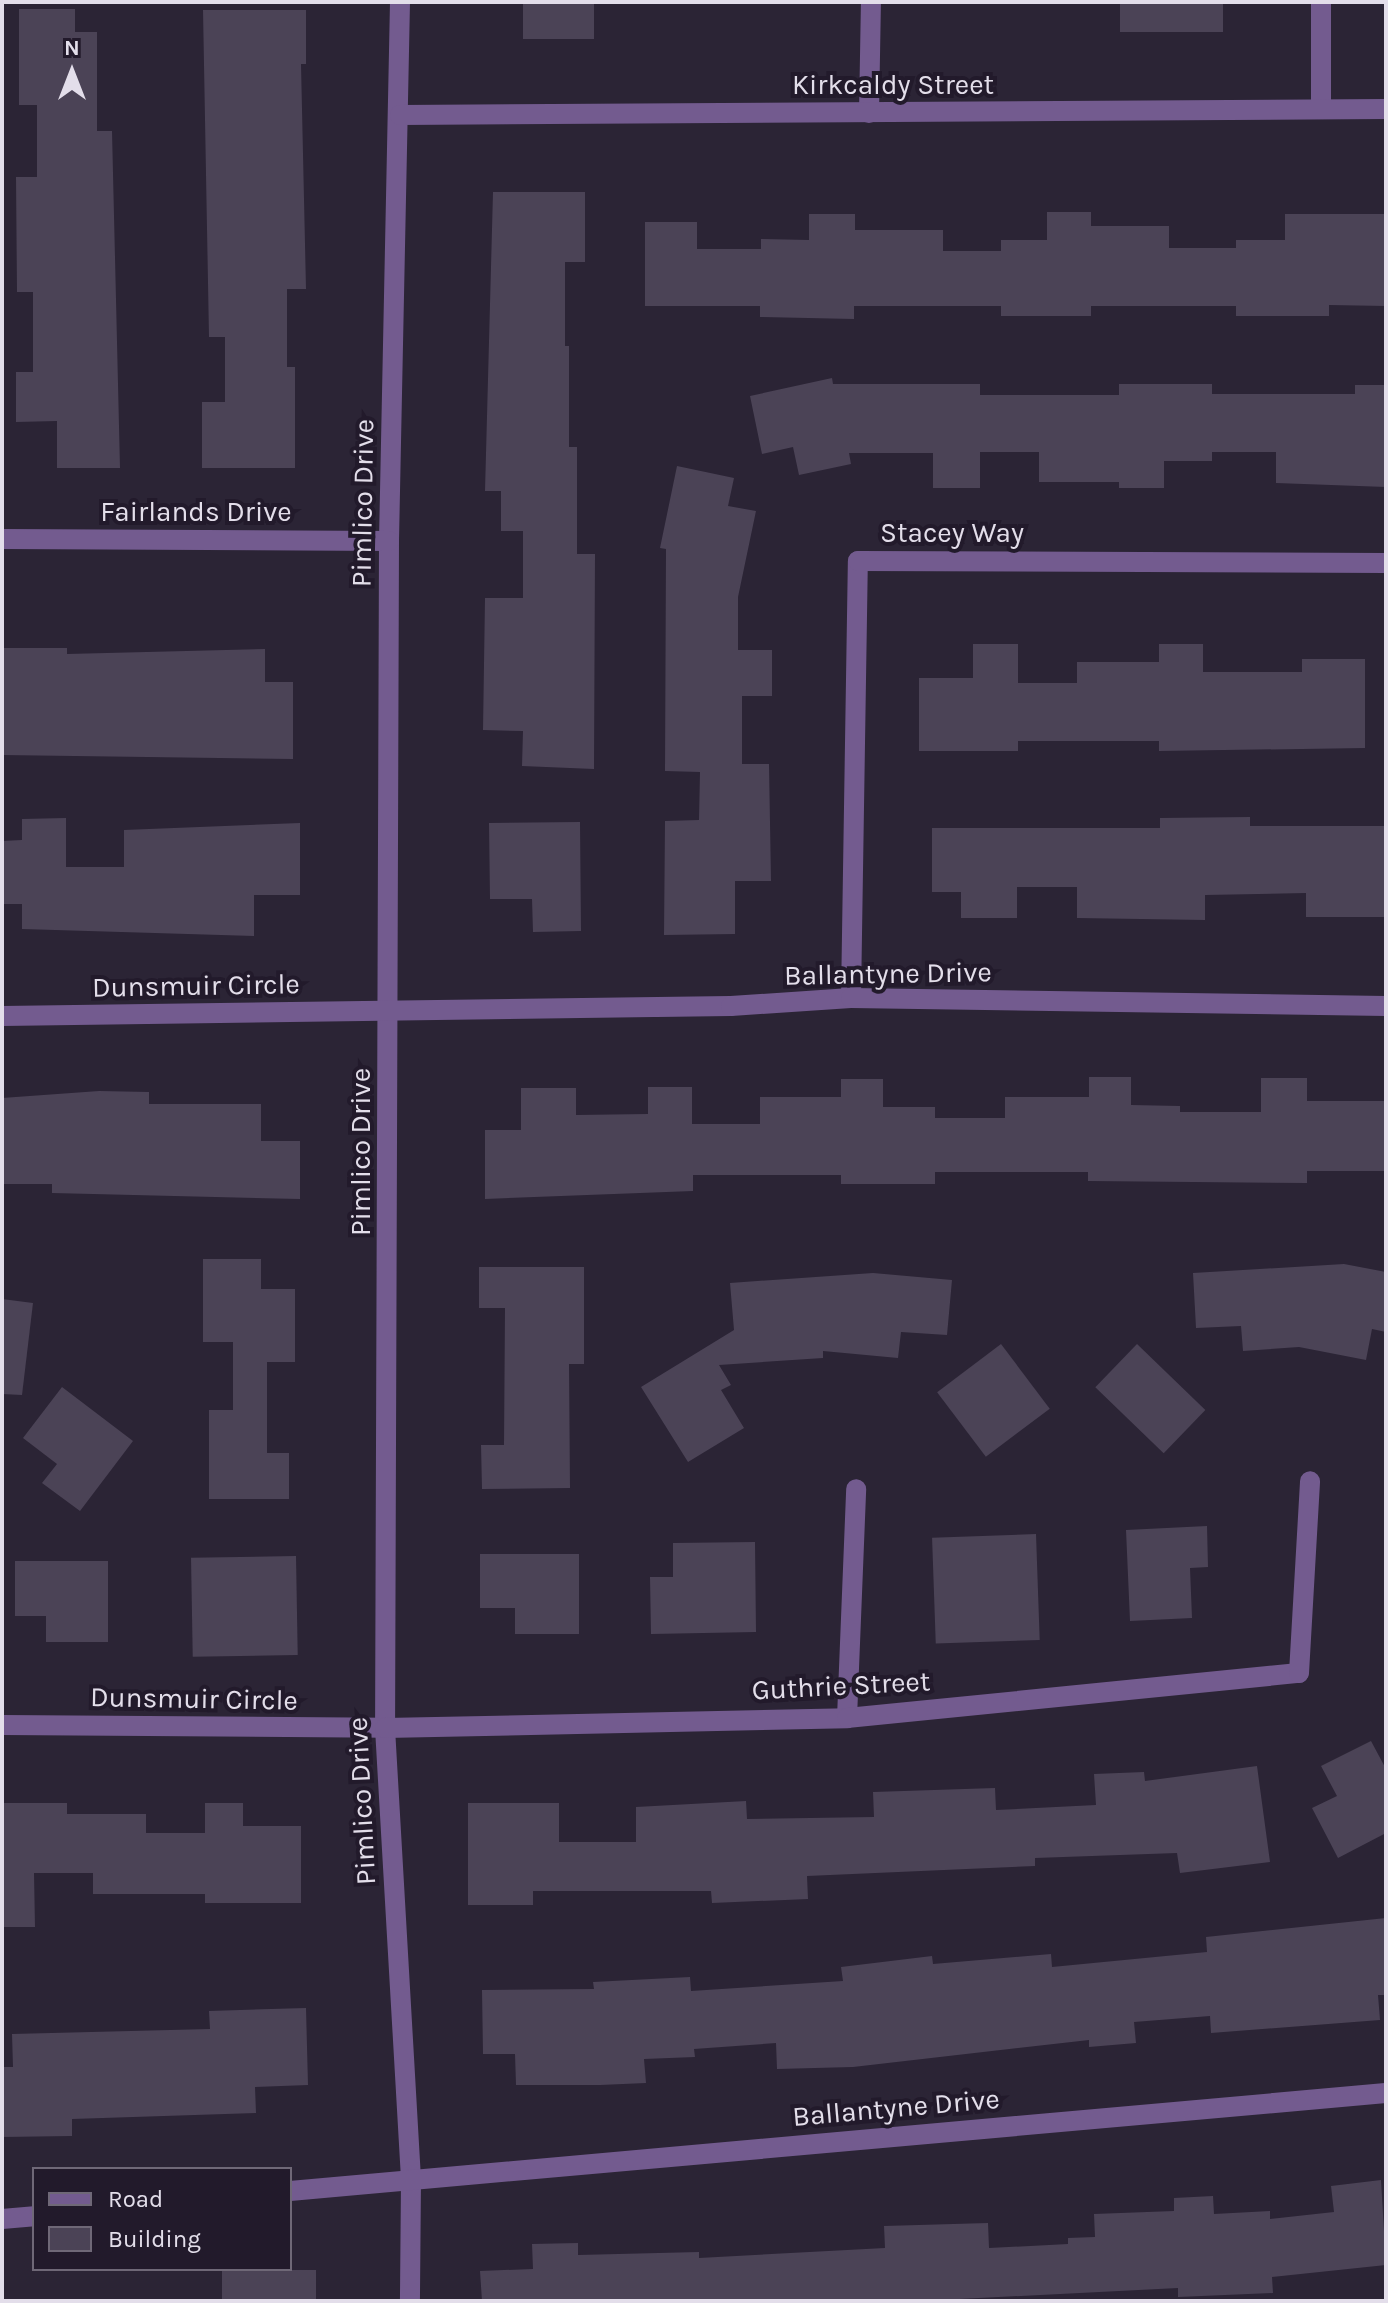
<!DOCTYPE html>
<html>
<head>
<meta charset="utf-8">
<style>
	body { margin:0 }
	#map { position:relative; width:1388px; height:2303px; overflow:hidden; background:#2b2435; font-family:Karla,sans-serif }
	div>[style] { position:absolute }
	.building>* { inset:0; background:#4b4356; transform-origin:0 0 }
	.minor>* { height:20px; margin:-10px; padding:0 10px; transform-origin:10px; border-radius:10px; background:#735b8f }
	span { translate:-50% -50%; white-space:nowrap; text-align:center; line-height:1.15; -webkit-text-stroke:8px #221a2b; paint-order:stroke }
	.street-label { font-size:28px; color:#e3deea }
	.frame { position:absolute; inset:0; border:4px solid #e3deea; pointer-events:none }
	.legend { position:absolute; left:32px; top:2167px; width:260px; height:104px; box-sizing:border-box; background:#221a2b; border:2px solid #6f6877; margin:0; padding:10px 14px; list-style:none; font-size:24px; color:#e3deea }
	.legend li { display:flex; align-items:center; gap:16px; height:40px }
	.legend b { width:40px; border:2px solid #6f6877 }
	.north { position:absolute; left:32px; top:32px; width:80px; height:80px; -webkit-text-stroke:6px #221a2b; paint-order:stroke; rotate:0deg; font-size:22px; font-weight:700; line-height:32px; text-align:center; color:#e3deea }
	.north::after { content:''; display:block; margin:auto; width:28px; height:36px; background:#e3deea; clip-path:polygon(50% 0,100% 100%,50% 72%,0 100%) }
</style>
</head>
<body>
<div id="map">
	<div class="building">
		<i style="left:523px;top:2px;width:71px;height:37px"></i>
		<i style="left:1120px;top:2px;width:103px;height:30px"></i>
		<i style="clip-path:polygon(19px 9px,75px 9px,75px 32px,97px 32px,97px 131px,112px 131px,120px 468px,57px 468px,57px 421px,16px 422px,16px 372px,33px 372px,33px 292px,17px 292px,16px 177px,37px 177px,37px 105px,19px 105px)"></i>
		<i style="clip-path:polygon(203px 10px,306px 10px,306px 64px,301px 64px,306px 289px,287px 289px,287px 367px,295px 367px,295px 468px,202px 468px,202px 402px,225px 402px,225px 337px,209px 337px)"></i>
		<i style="clip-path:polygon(493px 192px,585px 192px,585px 262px,565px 262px,565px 346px,569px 346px,569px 447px,577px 447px,577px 554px,595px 554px,594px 769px,522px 766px,523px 731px,483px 730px,485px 598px,523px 598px,523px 531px,501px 531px,501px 491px,485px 491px)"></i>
		<i style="clip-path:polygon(1047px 212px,1091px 212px,1091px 226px,1169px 226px,1169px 248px,1236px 248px,1236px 240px,1285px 240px,1285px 214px,1386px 214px,1386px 306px,1329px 305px,1329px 316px,1236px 316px,1236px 306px,1091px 306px,1091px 316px,1001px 316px,1001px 306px,854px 306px,854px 319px,760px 317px,760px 306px,645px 306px,645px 222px,697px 222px,697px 249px,761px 249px,761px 239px,809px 240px,809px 214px,855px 214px,855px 230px,943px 230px,943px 251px,1001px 251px,1001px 240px,1047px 240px)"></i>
		<i style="clip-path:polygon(832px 378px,833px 384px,980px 384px,980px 395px,1119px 395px,1119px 384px,1212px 384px,1212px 394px,1355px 394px,1355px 385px,1386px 385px,1386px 487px,1276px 483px,1276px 452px,1212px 452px,1212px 461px,1164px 461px,1164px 488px,1119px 488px,1119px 482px,1039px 482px,1039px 452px,980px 452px,980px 488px,933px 488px,933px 453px,849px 453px,851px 464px,799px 475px,793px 447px,762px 454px,750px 396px)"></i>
		<i style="clip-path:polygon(677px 466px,734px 478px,728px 506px,756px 511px,738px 597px,738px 650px,772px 650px,772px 696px,742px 696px,742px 764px,769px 764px,771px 881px,735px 881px,735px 934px,664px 935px,665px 821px,699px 820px,700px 772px,665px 771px,666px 549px,660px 548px)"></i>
		<i style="clip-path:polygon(973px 644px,1018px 644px,1018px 683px,1077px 683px,1077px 662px,1159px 662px,1159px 644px,1203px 644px,1203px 672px,1302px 672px,1302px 659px,1365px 659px,1365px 748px,1159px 751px,1159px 741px,1018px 741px,1018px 751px,919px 751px,919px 678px,973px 678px)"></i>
		<i style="clip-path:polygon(2px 648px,67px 648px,67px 654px,265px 649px,265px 682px,293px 682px,293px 759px,2px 755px)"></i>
		<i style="clip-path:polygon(1250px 817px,1250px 826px,1386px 826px,1386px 917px,1306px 917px,1306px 893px,1205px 895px,1205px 920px,1077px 918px,1077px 887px,1017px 887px,1017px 918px,961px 918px,961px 892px,932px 892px,932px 828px,1160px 828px,1160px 818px)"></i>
		<i style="clip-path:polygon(66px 818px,66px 867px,124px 867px,124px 830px,300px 823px,300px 895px,254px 895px,254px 936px,22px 929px,22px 904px,2px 904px,2px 841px,22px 840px,22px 819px)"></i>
		<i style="clip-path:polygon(580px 822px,581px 931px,533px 932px,532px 899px,490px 899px,489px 823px)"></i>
		<i style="clip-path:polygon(1089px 1077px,1131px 1077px,1131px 1105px,1180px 1106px,1180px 1112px,1261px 1112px,1261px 1078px,1307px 1078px,1307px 1101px,1386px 1101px,1386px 1171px,1307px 1171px,1307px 1183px,1088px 1181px,1088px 1172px,935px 1172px,935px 1184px,841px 1184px,841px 1175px,693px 1175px,693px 1191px,485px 1199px,485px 1130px,521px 1130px,521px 1088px,576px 1088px,576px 1115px,648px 1114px,648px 1087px,692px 1087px,692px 1124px,760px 1124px,760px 1097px,841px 1097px,841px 1079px,883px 1079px,883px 1107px,935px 1107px,935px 1118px,1005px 1118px,1005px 1097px,1089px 1097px)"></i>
		<i style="clip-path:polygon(99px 1091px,149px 1092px,149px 1104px,261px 1104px,261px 1141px,300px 1141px,300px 1199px,52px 1193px,52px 1184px,2px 1184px,2px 1098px)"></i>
		<i style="clip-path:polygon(203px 1259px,261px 1259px,261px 1289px,295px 1289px,295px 1362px,267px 1362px,267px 1453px,289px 1453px,289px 1499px,209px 1499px,209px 1410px,233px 1410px,233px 1342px,203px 1342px)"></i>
		<i style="clip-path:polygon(1344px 1264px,1386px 1272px,1386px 1332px,1372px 1329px,1366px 1360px,1299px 1347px,1243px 1351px,1241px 1326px,1196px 1328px,1193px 1273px)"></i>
		<i style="clip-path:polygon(479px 1267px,584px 1267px,584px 1364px,569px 1364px,570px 1488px,482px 1489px,481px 1445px,504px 1445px,505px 1308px,479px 1308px)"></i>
		<i style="clip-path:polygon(873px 1273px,952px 1280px,947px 1335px,901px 1332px,898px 1358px,823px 1351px,823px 1358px,719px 1365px,731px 1385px,721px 1390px,744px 1428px,688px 1462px,641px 1387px,734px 1330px,730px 1283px)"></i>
		<i style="clip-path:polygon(2px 1299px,33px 1303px,22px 1395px,2px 1394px)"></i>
		<i style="left:1001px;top:1344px;width:81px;height:80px;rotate:53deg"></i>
		<i style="left:1137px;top:1344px;width:95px;height:60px;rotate:44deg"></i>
		<i style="clip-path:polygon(62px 1387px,133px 1441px,80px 1511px,42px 1483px,57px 1464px,23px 1438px)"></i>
		<i style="clip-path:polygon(1207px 1526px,1208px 1567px,1190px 1568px,1192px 1618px,1130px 1621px,1126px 1530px)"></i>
		<i style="left:1036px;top:1534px;width:106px;height:104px;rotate:88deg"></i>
		<i style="clip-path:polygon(755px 1542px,756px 1632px,651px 1634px,650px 1577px,673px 1577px,673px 1543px)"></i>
		<i style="clip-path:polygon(480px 1554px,579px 1554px,579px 1634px,515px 1634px,515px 1608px,480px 1608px)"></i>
		<i style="left:296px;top:1556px;width:99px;height:105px;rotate:89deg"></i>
		<i style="clip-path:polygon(15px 1561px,108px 1561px,108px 1642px,46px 1642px,46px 1616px,15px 1616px)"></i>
		<i style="clip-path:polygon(1371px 1741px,1386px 1769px,1386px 1833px,1338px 1858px,1312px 1808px,1337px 1796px,1321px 1766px)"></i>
		<i style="clip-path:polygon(1257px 1766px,1270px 1862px,1180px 1873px,1177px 1853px,1035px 1858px,1035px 1866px,807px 1876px,808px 1899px,712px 1903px,711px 1891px,533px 1891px,533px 1905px,468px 1905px,468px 1803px,559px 1803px,559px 1842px,636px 1842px,636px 1807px,746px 1801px,747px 1819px,874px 1817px,873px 1792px,995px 1788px,996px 1810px,1096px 1805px,1094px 1774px,1144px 1772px,1145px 1781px)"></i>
		<i style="clip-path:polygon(2px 1803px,67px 1803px,67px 1814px,146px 1814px,146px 1833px,205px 1833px,205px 1803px,243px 1803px,243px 1826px,301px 1826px,301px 1903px,205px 1903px,205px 1894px,93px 1894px,93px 1873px,34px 1873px,35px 1927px,2px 1927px)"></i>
		<i style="clip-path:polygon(1386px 1918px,1386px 1995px,1378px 1995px,1380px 2020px,1211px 2033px,1210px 2016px,1134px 2022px,1136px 2043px,1089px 2047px,1089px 2040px,853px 2067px,777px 2069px,776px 2043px,694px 2049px,695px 2057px,644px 2059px,646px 2083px,600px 2085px,516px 2085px,515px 2054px,483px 2054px,482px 1990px,594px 1989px,593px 1982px,690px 1977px,691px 1991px,843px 1981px,841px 1967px,932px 1956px,933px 1964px,1051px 1954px,1052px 1967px,1207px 1952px,1206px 1937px)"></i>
		<i style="clip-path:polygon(306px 2008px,308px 2085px,255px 2087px,256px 2113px,72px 2119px,72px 2136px,2px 2137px,2px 2067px,13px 2067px,12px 2034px,210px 2029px,209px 2011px)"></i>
		<i style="clip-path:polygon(1381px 2180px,1386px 2265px,1272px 2277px,1273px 2293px,1178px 2297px,1178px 2288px,920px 2301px,482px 2301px,480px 2271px,533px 2269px,532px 2244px,578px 2243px,578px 2255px,699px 2252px,699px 2258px,885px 2248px,884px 2226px,988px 2223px,989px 2248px,1068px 2244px,1068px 2238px,1095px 2237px,1094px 2214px,1174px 2211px,1174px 2198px,1213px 2196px,1214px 2214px,1270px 2211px,1270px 2219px,1334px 2212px,1331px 2186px)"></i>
		<i style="left:316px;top:2270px;width:31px;height:94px;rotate:90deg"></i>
	</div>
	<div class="minor">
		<i style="left:400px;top:2px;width:539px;rotate:91.17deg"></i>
		<i style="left:389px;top:541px;width:1187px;rotate:90.19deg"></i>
		<i style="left:385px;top:1728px;width:452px;rotate:86.7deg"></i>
		<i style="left:411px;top:2179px;width:122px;rotate:90.5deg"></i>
		<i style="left:1321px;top:2px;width:107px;rotate:90deg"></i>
		<i style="left:869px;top:113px;width:111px;rotate:-89deg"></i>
		<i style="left:400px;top:115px;width:986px;rotate:-0.35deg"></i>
		<i style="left:2px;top:539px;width:387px;rotate:0.3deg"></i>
		<i style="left:851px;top:998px;width:437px;rotate:-89.1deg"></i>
		<i style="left:858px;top:561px;width:528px;rotate:0.22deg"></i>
		<i style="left:2px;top:1016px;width:729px;rotate:-0.79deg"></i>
		<i style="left:731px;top:1006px;width:120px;rotate:-3.8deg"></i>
		<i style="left:851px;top:998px;width:535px;rotate:0.86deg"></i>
		<i style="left:847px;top:1718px;width:229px;rotate:-87.7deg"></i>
		<i style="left:2px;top:1725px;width:383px;rotate:0.4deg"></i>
		<i style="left:385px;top:1728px;width:462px;rotate:-1.2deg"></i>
		<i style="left:847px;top:1718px;width:454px;rotate:-5.7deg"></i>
		<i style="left:1299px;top:1673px;width:192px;rotate:-86.7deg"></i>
		<i style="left:290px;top:2191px;width:1100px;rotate:-5.11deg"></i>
		<i style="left:2px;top:2219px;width:32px;rotate:-5deg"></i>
	</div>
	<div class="street-label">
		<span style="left:893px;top:85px">Kirkcaldy Street</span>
		<span style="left:363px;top:503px;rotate:-89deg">Pimlico Drive</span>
		<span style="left:196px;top:512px">Fairlands Drive</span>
		<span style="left:952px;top:533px">Stacey Way</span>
		<span style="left:888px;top:974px;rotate:-1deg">Ballantyne Drive</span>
		<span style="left:196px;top:986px;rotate:-1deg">Dunsmuir Circle</span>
		<span style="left:361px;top:1152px;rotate:-90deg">Pimlico Drive</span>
		<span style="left:841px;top:1686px;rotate:-3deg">Guthrie Street</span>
		<span style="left:194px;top:1699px;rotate:1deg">Dunsmuir Circle</span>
		<span style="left:362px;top:1801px;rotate:-93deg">Pimlico Drive</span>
		<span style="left:896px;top:2108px;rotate:-5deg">Ballantyne Drive</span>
	</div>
	<div class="frame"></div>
	<ul class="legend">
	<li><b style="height:10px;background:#735b8f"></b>Road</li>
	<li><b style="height:22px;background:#4b4356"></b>Building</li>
	</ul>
	<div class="north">N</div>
</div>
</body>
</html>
